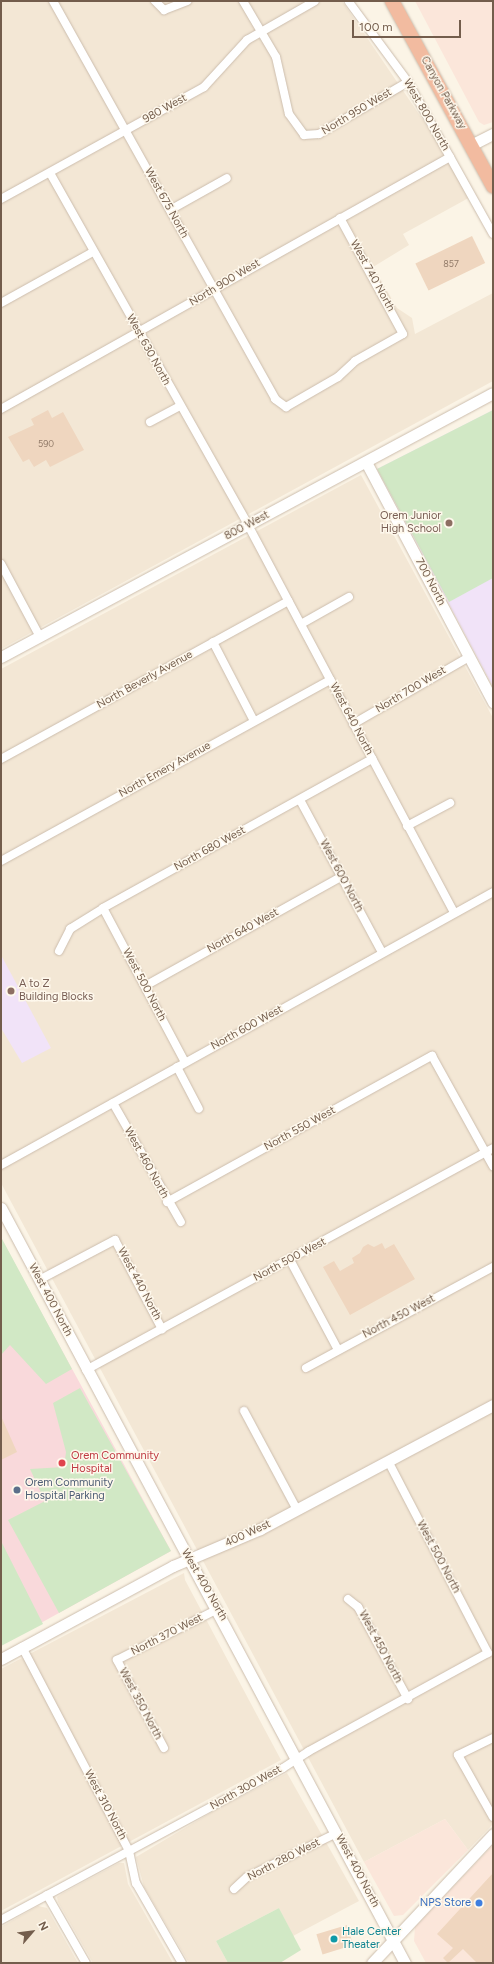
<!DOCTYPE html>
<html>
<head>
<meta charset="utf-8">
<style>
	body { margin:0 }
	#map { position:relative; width:494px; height:1964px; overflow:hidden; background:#fbf4e6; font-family:Figtree,sans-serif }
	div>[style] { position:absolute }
	.residential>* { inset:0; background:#f3e7d5 }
	.commercial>* { inset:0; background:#fbe6da }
	.education>* { inset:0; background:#f1e3f8 }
	.medical>* { inset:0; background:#f9d9db }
	.green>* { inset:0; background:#d1e8c5 }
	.building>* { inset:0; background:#efd6bf; transform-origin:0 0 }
	.roads { filter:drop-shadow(0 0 1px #ccbdad) drop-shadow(0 0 1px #ccbdad) }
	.street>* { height:8px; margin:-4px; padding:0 4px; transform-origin:4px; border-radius:4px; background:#fff }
	.secondary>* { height:11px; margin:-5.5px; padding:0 5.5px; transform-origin:5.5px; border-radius:5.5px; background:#fff }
	.highway>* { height:14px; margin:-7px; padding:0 7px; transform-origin:7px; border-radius:7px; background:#f2bba0 }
	.dots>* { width:11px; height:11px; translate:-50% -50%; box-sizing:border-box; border:2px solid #fef8ec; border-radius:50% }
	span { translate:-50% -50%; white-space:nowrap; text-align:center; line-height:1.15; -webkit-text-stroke:3px #fef8ec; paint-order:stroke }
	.number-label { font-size:9px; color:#927b69 }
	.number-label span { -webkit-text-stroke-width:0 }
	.street-label { font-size:11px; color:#735d4c }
	.education-label { font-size:11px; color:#785e54 }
	.right { translate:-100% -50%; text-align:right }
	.left { translate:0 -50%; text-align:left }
	.health-label { font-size:11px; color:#be3a42 }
	.service-label { font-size:11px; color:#4e5e75 }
	.shop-label { font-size:11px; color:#366cbe }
	.culture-label { font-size:11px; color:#0d838f }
	.frame { position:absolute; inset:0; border:2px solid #735d4c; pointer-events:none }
	.north { position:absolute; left:12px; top:1912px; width:40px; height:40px; -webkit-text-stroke:3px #fef8ec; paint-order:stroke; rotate:62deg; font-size:11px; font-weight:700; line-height:16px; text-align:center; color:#735d4c }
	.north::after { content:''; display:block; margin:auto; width:14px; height:18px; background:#735d4c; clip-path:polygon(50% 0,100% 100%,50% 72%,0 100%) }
	.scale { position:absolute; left:352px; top:20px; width:109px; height:18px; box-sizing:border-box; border:2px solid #735d4c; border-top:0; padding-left:5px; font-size:12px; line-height:14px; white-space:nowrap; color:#735d4c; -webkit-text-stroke:3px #fef8ec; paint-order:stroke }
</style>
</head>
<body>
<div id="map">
	<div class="residential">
		<i style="clip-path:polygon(1px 1px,342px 1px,474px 195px,403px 234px,409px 245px,373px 267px,397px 308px,412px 318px,415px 334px,493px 293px,493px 381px,1px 649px)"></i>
		<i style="clip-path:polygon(361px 475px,493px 718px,493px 1824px,468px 1850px,445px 1819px,364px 1862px,1px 1183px,1px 669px)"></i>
		<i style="clip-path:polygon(184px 1573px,185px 1580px,281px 1760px,1px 1911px,1px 1669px)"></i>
		<i style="clip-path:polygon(287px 1773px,359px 1901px,293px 1936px,279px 1908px,216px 1941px,228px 1963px,189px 1963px,144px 1887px,136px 1857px,217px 1809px)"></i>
		<i style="clip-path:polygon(119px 1863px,124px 1863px,128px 1884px,173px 1963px,93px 1963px,58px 1902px,57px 1897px,63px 1893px)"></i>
		<i style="clip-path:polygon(38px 1906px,47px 1908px,78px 1963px,1px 1963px,1px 1927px)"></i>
	</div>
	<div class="commercial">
		<i style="clip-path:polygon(415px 1px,493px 1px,493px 122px,484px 125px,479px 122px)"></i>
		<i style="clip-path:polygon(445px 1819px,468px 1850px,403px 1915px,394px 1916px,364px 1862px)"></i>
		<i style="clip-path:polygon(493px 1845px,493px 1963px,426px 1963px,414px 1941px,415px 1927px)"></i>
	</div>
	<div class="education">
		<i style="clip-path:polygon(493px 410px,493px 687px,377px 469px)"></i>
		<i style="clip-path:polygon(1px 955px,51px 1048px,22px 1063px,1px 1028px)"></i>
	</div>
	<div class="medical">
		<i style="clip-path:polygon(1px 1238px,171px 1551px,1px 1645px)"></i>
	</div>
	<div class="green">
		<i style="clip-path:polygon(493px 410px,493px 578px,449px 602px,377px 469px)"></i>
		<i style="clip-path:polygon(1px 1237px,72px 1369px,46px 1384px,10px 1345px,1px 1355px)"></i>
		<i style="clip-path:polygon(80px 1388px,171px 1551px,59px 1613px,8px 1520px,45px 1501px,30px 1469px,64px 1467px,66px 1452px,53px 1403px)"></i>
		<i style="clip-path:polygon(1px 1541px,43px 1624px,1px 1646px)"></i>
		<i style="clip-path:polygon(279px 1908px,301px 1950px,280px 1963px,228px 1963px,216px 1941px)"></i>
	</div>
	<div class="building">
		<i style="left:472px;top:236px;width:30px;height:63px;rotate:64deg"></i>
		<i style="clip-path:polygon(48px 410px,52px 418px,63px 412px,84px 450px,50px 467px,46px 460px,34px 467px,29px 459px,23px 462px,8px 437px,34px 425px,31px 419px)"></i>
		<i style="clip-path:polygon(382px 1243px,385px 1249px,394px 1244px,415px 1279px,350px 1315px,323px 1267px,334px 1261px,340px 1271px,354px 1263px,352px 1258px,360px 1253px,363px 1247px,368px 1244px,374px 1247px)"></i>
		<i style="clip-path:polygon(1px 1416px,17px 1452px,1px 1460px)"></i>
		<i style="clip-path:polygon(493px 1873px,493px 1963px,477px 1963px,463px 1949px,448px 1963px,443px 1958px,453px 1948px,437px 1934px)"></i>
		<i style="left:347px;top:1925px;width:21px;height:32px;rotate:73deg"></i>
	</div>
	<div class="roads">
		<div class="street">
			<i style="left:53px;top:1px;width:456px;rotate:60.8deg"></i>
			<i style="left:275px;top:399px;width:14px;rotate:36deg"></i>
			<i style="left:286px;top:407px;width:60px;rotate:-30deg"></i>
			<i style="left:338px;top:377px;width:23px;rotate:-43deg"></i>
			<i style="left:355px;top:361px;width:55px;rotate:-29.4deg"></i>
			<i style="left:403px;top:334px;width:132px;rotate:-118.5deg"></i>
			<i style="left:155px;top:1px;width:13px;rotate:45deg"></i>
			<i style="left:164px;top:10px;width:25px;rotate:-21deg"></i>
			<i style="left:243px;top:1px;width:65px;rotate:59.5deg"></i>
			<i style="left:276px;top:57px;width:58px;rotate:77.2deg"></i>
			<i style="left:289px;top:114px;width:26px;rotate:54deg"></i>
			<i style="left:304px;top:135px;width:15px;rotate:-4deg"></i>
			<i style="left:319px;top:134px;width:103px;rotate:-30.3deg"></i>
			<i style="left:349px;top:2px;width:99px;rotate:53.6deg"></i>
			<i style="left:408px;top:82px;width:174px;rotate:60.8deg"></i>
			<i style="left:50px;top:173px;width:404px;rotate:60.6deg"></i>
			<i style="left:248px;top:525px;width:439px;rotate:62deg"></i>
			<i style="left:1px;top:199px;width:232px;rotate:-28.9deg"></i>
			<i style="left:204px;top:87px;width:64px;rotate:-47.5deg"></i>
			<i style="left:247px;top:40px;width:78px;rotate:-29.8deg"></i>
			<i style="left:170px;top:210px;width:65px;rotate:-29.3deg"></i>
			<i style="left:1px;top:303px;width:105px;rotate:-29deg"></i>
			<i style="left:1px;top:409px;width:515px;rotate:-29.3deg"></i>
			<i style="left:150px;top:422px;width:34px;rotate:-28deg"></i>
			<i style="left:1px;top:564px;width:83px;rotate:61.9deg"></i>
			<i style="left:301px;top:624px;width:55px;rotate:-29.4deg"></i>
			<i style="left:213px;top:642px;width:89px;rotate:62.6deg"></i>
			<i style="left:353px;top:724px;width:134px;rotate:-30deg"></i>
			<i style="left:1px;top:759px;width:328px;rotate:-28.8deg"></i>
			<i style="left:300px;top:800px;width:173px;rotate:61.7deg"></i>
			<i style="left:407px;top:826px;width:49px;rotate:-28.1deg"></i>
			<i style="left:1px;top:861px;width:376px;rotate:-28.8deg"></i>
			<i style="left:103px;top:908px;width:174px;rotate:62deg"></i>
			<i style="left:59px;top:951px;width:25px;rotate:-63deg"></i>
			<i style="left:70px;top:929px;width:39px;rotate:-32deg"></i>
			<i style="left:103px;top:908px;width:308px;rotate:-29deg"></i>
			<i style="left:145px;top:986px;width:224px;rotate:-29.1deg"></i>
			<i style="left:177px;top:1067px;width:47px;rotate:62.4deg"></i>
			<i style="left:113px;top:1103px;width:137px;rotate:60.3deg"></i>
			<i style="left:1px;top:1165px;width:563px;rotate:-29.02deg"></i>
			<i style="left:167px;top:1202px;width:303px;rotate:-28.9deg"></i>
			<i style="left:432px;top:1056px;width:126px;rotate:61deg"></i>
			<i style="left:290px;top:1260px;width:102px;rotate:61.9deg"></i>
			<i style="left:39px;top:1280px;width:86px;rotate:-27.8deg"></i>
			<i style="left:115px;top:1240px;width:101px;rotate:62.2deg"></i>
			<i style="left:306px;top:1368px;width:213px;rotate:-28.4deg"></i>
			<i style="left:86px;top:1370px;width:464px;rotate:-28.6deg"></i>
			<i style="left:244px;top:1411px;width:112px;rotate:61.8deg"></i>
			<i style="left:348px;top:1599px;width:13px;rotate:39deg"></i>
			<i style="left:358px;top:1607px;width:105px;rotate:61.5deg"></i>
			<i style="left:22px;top:1647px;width:230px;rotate:62.3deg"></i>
			<i style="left:129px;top:1851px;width:33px;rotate:78deg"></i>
			<i style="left:136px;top:1883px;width:92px;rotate:60.1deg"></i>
			<i style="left:493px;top:1738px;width:39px;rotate:154deg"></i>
			<i style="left:458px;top:1755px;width:71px;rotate:60.6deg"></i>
			<i style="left:164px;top:1748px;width:100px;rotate:-118.1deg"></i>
			<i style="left:117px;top:1660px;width:113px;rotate:-26.8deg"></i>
			<i style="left:234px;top:1889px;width:18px;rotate:-43deg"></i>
			<i style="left:247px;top:1877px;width:100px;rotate:-26.1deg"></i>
			<i style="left:47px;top:1895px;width:78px;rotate:60.2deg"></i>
			<i style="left:1px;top:1920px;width:320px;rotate:-28.3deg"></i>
			<i style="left:283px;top:1768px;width:31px;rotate:-33deg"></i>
			<i style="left:309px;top:1751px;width:204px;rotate:-28.7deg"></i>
			<i style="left:488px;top:1653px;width:216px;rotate:-117.5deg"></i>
		</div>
		<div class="secondary">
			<i style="left:471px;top:145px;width:25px;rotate:-27deg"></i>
			<i style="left:366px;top:462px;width:272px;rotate:62.1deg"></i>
			<i style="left:1px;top:657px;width:558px;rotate:-28.22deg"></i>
			<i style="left:1px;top:1208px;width:856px;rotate:61.85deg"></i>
			<i style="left:1px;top:1659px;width:196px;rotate:-28.4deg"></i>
			<i style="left:173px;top:1566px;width:95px;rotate:-23deg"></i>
			<i style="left:260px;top:1529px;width:264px;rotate:-28deg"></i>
			<i style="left:372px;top:1963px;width:177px;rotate:-46.8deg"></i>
		</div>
		<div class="highway">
			<i style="left:392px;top:1px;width:211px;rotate:61.4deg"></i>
		</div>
	</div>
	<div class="dots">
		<i style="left:449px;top:523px;background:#8d6e63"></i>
		<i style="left:11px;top:991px;background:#8d6e63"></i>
		<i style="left:62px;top:1463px;background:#e0444e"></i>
		<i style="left:17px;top:1490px;background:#5c6f8a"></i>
		<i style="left:479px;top:1903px;background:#3f7fe0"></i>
		<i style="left:334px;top:1939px;background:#0f9aa8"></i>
	</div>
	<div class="number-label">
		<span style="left:451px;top:264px">857</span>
		<span style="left:46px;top:444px">590</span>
	</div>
	<div class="street-label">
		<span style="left:443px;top:93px;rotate:61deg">Canyon Parkway</span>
		<span style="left:165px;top:109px;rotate:-29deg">980 West</span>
		<span style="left:357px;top:112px;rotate:-31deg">North 950 West</span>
		<span style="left:426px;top:115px;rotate:60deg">West 800 North</span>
		<span style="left:166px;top:203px;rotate:61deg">West 675 North</span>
		<span style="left:372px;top:276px;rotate:61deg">West 740 North</span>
		<span style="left:225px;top:283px;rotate:-31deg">North 900 West</span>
		<span style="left:148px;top:350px;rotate:61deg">West 630 North</span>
		<span style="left:247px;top:526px;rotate:-28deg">800 West</span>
		<span style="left:430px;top:582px;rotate:62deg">700 North</span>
		<span style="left:145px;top:680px;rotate:-29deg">North Beverly Avenue</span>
		<span style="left:411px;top:690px;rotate:-31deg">North 700 West</span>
		<span style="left:351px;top:719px;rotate:62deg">West 640 North</span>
		<span style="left:165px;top:770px;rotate:-29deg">North Emery Avenue</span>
		<span style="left:210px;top:849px;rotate:-29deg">North 680 West</span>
		<span style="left:341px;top:876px;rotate:62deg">West 600 North</span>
		<span style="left:243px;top:931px;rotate:-29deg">North 640 West</span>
		<span style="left:144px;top:985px;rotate:62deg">West 500 North</span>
		<span style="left:247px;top:1028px;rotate:-29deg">North 600 West</span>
		<span style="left:300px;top:1129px;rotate:-29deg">North 550 West</span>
		<span style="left:146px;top:1163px;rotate:61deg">West 460 North</span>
		<span style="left:290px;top:1260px;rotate:-28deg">North 500 West</span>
		<span style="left:139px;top:1284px;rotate:62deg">West 440 North</span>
		<span style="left:50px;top:1300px;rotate:62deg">West 400 North</span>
		<span style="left:399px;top:1317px;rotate:-28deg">North 450 West</span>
		<span style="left:248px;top:1534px;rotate:-25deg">400 West</span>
		<span style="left:438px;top:1557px;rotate:62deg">West 500 North</span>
		<span style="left:204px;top:1585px;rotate:60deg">West 400 North</span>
		<span style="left:167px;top:1635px;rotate:-27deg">North 370 West</span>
		<span style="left:380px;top:1647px;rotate:62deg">West 450 North</span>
		<span style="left:140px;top:1704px;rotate:62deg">West 350 North</span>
		<span style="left:246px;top:1788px;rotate:-29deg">North 300 West</span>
		<span style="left:105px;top:1805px;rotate:62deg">West 310 North</span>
		<span style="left:284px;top:1860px;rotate:-27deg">North 280 West</span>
		<span style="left:357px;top:1871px;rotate:62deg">West 400 North</span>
	</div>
	<div class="education-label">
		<span class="right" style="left:441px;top:523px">Orem Junior<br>High School</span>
		<span class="left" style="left:19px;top:991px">A to Z<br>Building Blocks</span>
	</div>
	<div class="health-label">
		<span class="left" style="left:71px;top:1463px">Orem Community<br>Hospital</span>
	</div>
	<div class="service-label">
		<span class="left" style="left:25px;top:1490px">Orem Community<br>Hospital Parking</span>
	</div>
	<div class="shop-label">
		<span class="right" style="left:471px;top:1903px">NPS Store</span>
	</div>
	<div class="culture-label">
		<span class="left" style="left:342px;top:1939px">Hale Center<br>Theater</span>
	</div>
	<div class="frame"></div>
	<div class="north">N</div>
	<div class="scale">100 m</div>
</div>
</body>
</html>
